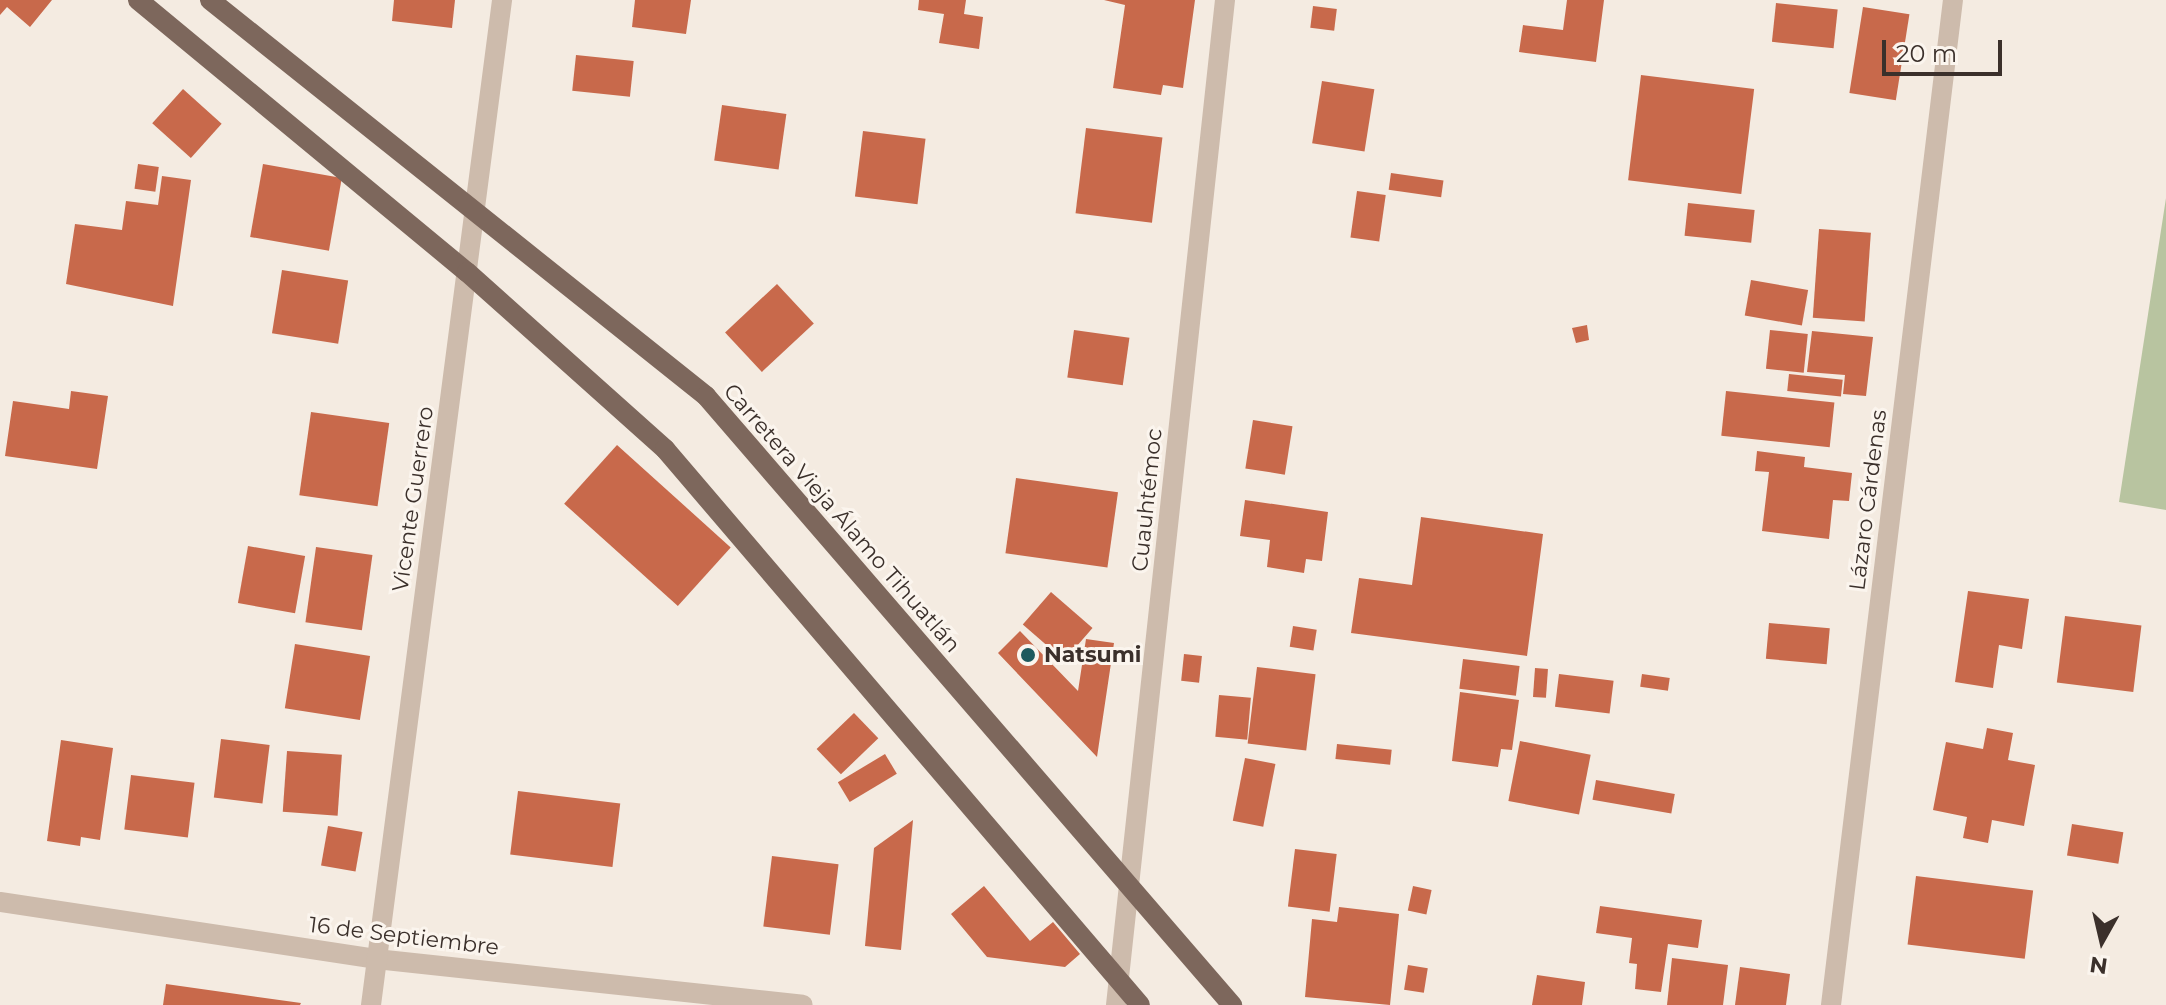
<!DOCTYPE html>
<html>
<head>
<meta charset="utf-8">
<style>
	body { margin:0 }
	#map { position:relative; width:2166px; height:1005px; overflow:hidden; background:#f4ebe1; font-family:Montserrat,sans-serif }
	div>[style] { position:absolute }
	.green>* { inset:0; background:#b8c4a0 }
	.building>* { inset:0; background:#c8694b; transform-origin:0 0 }
	.minor>* { height:20px; margin:-10px; padding:0 10px; transform-origin:10px; border-radius:10px; background:#cdbbac }
	.major>* { height:20px; margin:-10px; padding:0 10px; transform-origin:10px; border-radius:10px; background:#7d675c }
	.dots>* { width:22px; height:22px; translate:-50% -50%; box-sizing:border-box; border:4px solid #fbf5ee; border-radius:50% }
	span { translate:-50% -50%; white-space:nowrap; text-align:center; line-height:1.15; -webkit-text-stroke:6px #fbf5ee; paint-order:stroke }
	.street-label { font-size:22px; color:#3b302b }
	.poi-label { font-size:22px; color:#3b302b; font-weight:700 }
	.left { translate:0 -50%; text-align:left }
	.north { position:absolute; left:2062px; top:901px; width:80px; height:80px; -webkit-text-stroke:6px #fbf5ee; paint-order:stroke; rotate:188deg; font-size:22px; font-weight:700; line-height:32px; text-align:center; color:#3b302b }
	.north::after { content:''; display:block; margin:auto; width:28px; height:36px; background:#3b302b; clip-path:polygon(50% 0,100% 100%,50% 72%,0 100%) }
	.scale { position:absolute; left:1882px; top:40px; width:120px; height:36px; box-sizing:border-box; border:4px solid #3b302b; border-top:0; padding-left:10px; font-size:24px; line-height:28px; white-space:nowrap; color:#3b302b; -webkit-text-stroke:6px #fbf5ee; paint-order:stroke }
</style>
</head>
<body>
<div id="map">
	<div class="green">
		<i style="clip-path:polygon(2166px 198px,2166px 510px,2119px 502px)"></i>
	</div>
	<div class="building">
		<i style="clip-path:polygon(0 0,52px 0,30px 27px,7px 7px,0 15px)"></i>
		<i style="clip-path:polygon(394px 0,455px 0,452px 28px,392px 21px)"></i>
		<i style="clip-path:polygon(635px 0,691px 0,686px 34px,632px 27px)"></i>
		<i style="clip-path:polygon(919px 0,966px 0,964px 14px,983px 17px,979px 49px,939px 43px,944px 14px,918px 10px)"></i>
		<i style="clip-path:polygon(1104px 0,1195px 0,1183px 88px,1163px 85px,1161px 95px,1113px 88px,1125px 5px)"></i>
		<i style="clip-path:polygon(1567px 0,1604px 0,1596px 62px,1519px 52px,1523px 25px,1563px 30px)"></i>
		<i style="left:1776px;top:3px;width:62px;height:39px;rotate:6deg"></i>
		<i style="left:1313px;top:6px;width:24px;height:22px;rotate:7deg"></i>
		<i style="left:1863px;top:7px;width:47px;height:87px;rotate:9deg"></i>
		<i style="left:576px;top:55px;width:58px;height:36px;rotate:6deg"></i>
		<i style="left:1641px;top:75px;width:114px;height:106px;rotate:7deg"></i>
		<i style="left:1322px;top:81px;width:53px;height:63px;rotate:9deg"></i>
		<i style="left:183px;top:89px;width:52px;height:46px;rotate:42deg"></i>
		<i style="left:722px;top:105px;width:65px;height:56px;rotate:8deg"></i>
		<i style="left:1086px;top:128px;width:77px;height:86px;rotate:7deg"></i>
		<i style="left:863px;top:131px;width:63px;height:66px;rotate:7deg"></i>
		<i style="left:138px;top:164px;width:21px;height:25px;rotate:8deg"></i>
		<i style="left:263px;top:164px;width:80px;height:74px;rotate:10deg"></i>
		<i style="left:1391px;top:173px;width:53px;height:17px;rotate:8deg"></i>
		<i style="clip-path:polygon(162px 176px,191px 180px,173px 306px,66px 284px,75px 224px,122px 230px,126px 201px,158px 205px)"></i>
		<i style="left:1357px;top:191px;width:29px;height:47px;rotate:8deg"></i>
		<i style="left:1688px;top:203px;width:67px;height:33px;rotate:6deg"></i>
		<i style="left:1819px;top:229px;width:52px;height:89px;rotate:4deg"></i>
		<i style="left:282px;top:270px;width:67px;height:64px;rotate:9deg"></i>
		<i style="left:1751px;top:280px;width:58px;height:36px;rotate:10deg"></i>
		<i style="left:777px;top:284px;width:54px;height:71px;rotate:47deg"></i>
		<i style="clip-path:polygon(1587px 325px,1589px 340px,1576px 343px,1572px 328px)"></i>
		<i style="left:1074px;top:330px;width:56px;height:48px;rotate:8deg"></i>
		<i style="left:1770px;top:330px;width:38px;height:39px;rotate:6deg"></i>
		<i style="clip-path:polygon(1812px 331px,1873px 337px,1866px 396px,1843px 394px,1845px 375px,1807px 372px)"></i>
		<i style="left:1789px;top:374px;width:54px;height:17px;rotate:6deg"></i>
		<i style="clip-path:polygon(71px 391px,108px 396px,97px 469px,5px 456px,13px 401px,69px 409px)"></i>
		<i style="left:1726px;top:391px;width:109px;height:45px;rotate:6deg"></i>
		<i style="left:311px;top:412px;width:79px;height:84px;rotate:8deg"></i>
		<i style="left:1253px;top:420px;width:40px;height:49px;rotate:9deg"></i>
		<i style="left:617px;top:445px;width:153px;height:79px;rotate:42deg"></i>
		<i style="clip-path:polygon(1757px 451px,1805px 457px,1804px 467px,1852px 473px,1849px 501px,1833px 500px,1829px 539px,1762px 531px,1769px 472px,1755px 471px)"></i>
		<i style="left:1016px;top:478px;width:103px;height:76px;rotate:8deg"></i>
		<i style="clip-path:polygon(1245px 500px,1328px 512px,1322px 561px,1306px 559px,1304px 573px,1267px 567px,1270px 540px,1240px 536px)"></i>
		<i style="clip-path:polygon(1421px 517px,1543px 534px,1527px 656px,1351px 633px,1359px 578px,1412px 585px)"></i>
		<i style="left:248px;top:546px;width:58px;height:58px;rotate:10deg"></i>
		<i style="left:316px;top:547px;width:57px;height:76px;rotate:8deg"></i>
		<i style="clip-path:polygon(1968px 591px,2029px 599px,2022px 649px,1999px 645px,1993px 688px,1955px 682px)"></i>
		<i style="left:1051px;top:592px;width:55px;height:43px;rotate:41deg"></i>
		<i style="left:2065px;top:616px;width:77px;height:67px;rotate:7deg"></i>
		<i style="left:1769px;top:623px;width:61px;height:36px;rotate:5deg"></i>
		<i style="left:1293px;top:626px;width:24px;height:21px;rotate:9deg"></i>
		<i style="clip-path:polygon(1020px 631px,1078px 691px,1086px 639px,1114px 643px,1097px 757px,998px 653px)"></i>
		<i style="left:295px;top:644px;width:76px;height:65px;rotate:9deg"></i>
		<i style="left:1184px;top:654px;width:18px;height:27px;rotate:6deg"></i>
		<i style="left:1463px;top:659px;width:57px;height:30px;rotate:7deg"></i>
		<i style="left:1257px;top:667px;width:59px;height:77px;rotate:7deg"></i>
		<i style="left:1535px;top:668px;width:13px;height:29px;rotate:4deg"></i>
		<i style="left:1559px;top:674px;width:55px;height:33px;rotate:7deg"></i>
		<i style="left:1642px;top:674px;width:28px;height:13px;rotate:8deg"></i>
		<i style="clip-path:polygon(1460px 692px,1519px 700px,1512px 750px,1501px 749px,1498px 767px,1452px 761px)"></i>
		<i style="left:1219px;top:695px;width:32px;height:42px;rotate:5deg"></i>
		<i style="left:854px;top:713px;width:35px;height:52px;rotate:46deg"></i>
		<i style="clip-path:polygon(1987px 728px,2013px 733px,2008px 760px,2035px 765px,2024px 826px,1992px 820px,1988px 843px,1963px 838px,1967px 817px,1933px 810px,1946px 742px,1983px 749px)"></i>
		<i style="left:221px;top:739px;width:49px;height:59px;rotate:7deg"></i>
		<i style="clip-path:polygon(61px 740px,113px 748px,100px 840px,81px 837px,80px 846px,47px 841px)"></i>
		<i style="left:1520px;top:741px;width:72px;height:61px;rotate:11deg"></i>
		<i style="left:1337px;top:744px;width:55px;height:15px;rotate:6deg"></i>
		<i style="left:287px;top:751px;width:55px;height:61px;rotate:4deg"></i>
		<i style="left:885px;top:754px;width:23px;height:55px;rotate:59deg"></i>
		<i style="left:1245px;top:758px;width:31px;height:64px;rotate:11deg"></i>
		<i style="left:131px;top:775px;width:64px;height:55px;rotate:7deg"></i>
		<i style="left:1596px;top:780px;width:80px;height:20px;rotate:10deg"></i>
		<i style="left:518px;top:791px;width:103px;height:64px;rotate:7deg"></i>
		<i style="clip-path:polygon(913px 820px,901px 950px,865px 946px,874px 848px)"></i>
		<i style="left:2072px;top:824px;width:52px;height:32px;rotate:9deg"></i>
		<i style="left:328px;top:826px;width:35px;height:40px;rotate:10deg"></i>
		<i style="left:1295px;top:849px;width:42px;height:58px;rotate:7deg"></i>
		<i style="left:772px;top:856px;width:67px;height:71px;rotate:7deg"></i>
		<i style="left:1916px;top:876px;width:118px;height:69px;rotate:7deg"></i>
		<i style="clip-path:polygon(984px 886px,1030px 941px,1053px 922px,1080px 954px,1065px 967px,987px 957px,951px 914px)"></i>
		<i style="left:1413px;top:886px;width:19px;height:25px;rotate:12deg"></i>
		<i style="clip-path:polygon(1600px 906px,1702px 920px,1698px 948px,1668px 944px,1661px 992px,1635px 989px,1637px 964px,1629px 963px,1632px 938px,1596px 933px)"></i>
		<i style="clip-path:polygon(1339px 907px,1399px 914px,1390px 1005px,1305px 997px,1312px 919px,1337px 922px)"></i>
		<i style="clip-path:polygon(1672px 958px,1728px 965px,1723px 1005px,1667px 1005px)"></i>
		<i style="left:1408px;top:965px;width:20px;height:25px;rotate:9deg"></i>
		<i style="clip-path:polygon(1740px 967px,1790px 974px,1786px 1005px,1735px 1005px)"></i>
		<i style="clip-path:polygon(1537px 975px,1585px 982px,1582px 1005px,1532px 1005px)"></i>
		<i style="clip-path:polygon(166px 984px,301px 1003px,300px 1005px,163px 1005px)"></i>
	</div>
	<div class="minor">
		<i style="left:0;top:902px;width:380px;rotate:8.6deg"></i>
		<i style="left:376px;top:959px;width:429px;rotate:6.1deg"></i>
		<i style="left:371px;top:1005px;width:1014px;rotate:-82.57deg"></i>
		<i style="left:1116px;top:1005px;width:1011px;rotate:-83.81deg"></i>
		<i style="left:1831px;top:1005px;width:1012px;rotate:-83.08deg"></i>
	</div>
	<div class="major">
		<i style="left:138px;top:0;width:427px;rotate:39.6deg"></i>
		<i style="left:467px;top:272px;width:266px;rotate:41.8deg"></i>
		<i style="left:665px;top:449px;width:731px;rotate:49.49deg"></i>
		<i style="left:210px;top:0;width:635px;rotate:38.6deg"></i>
		<i style="left:706px;top:396px;width:805px;rotate:49.18deg"></i>
	</div>
	<div class="dots">
		<i style="left:1028px;top:655px;background:#1f5a5e"></i>
	</div>
	<div class="street-label">
		<span style="left:413px;top:499px;rotate:-82deg">Vicente Guerrero</span>
		<span style="left:1147px;top:500px;rotate:-84deg">Cuauhtémoc</span>
		<span style="left:1868px;top:500px;rotate:-83deg">Lázaro Cárdenas</span>
		<span style="left:842px;top:518px;rotate:49deg">Carretera Vieja Álamo Tihuatlán</span>
		<span style="left:404px;top:936px;rotate:7deg">16 de Septiembre</span>
	</div>
	<div class="poi-label">
		<span class="left" style="left:1044px;top:655px">Natsumi</span>
	</div>
	<div class="north">N</div>
	<div class="scale">20 m</div>
</div>
</body>
</html>
